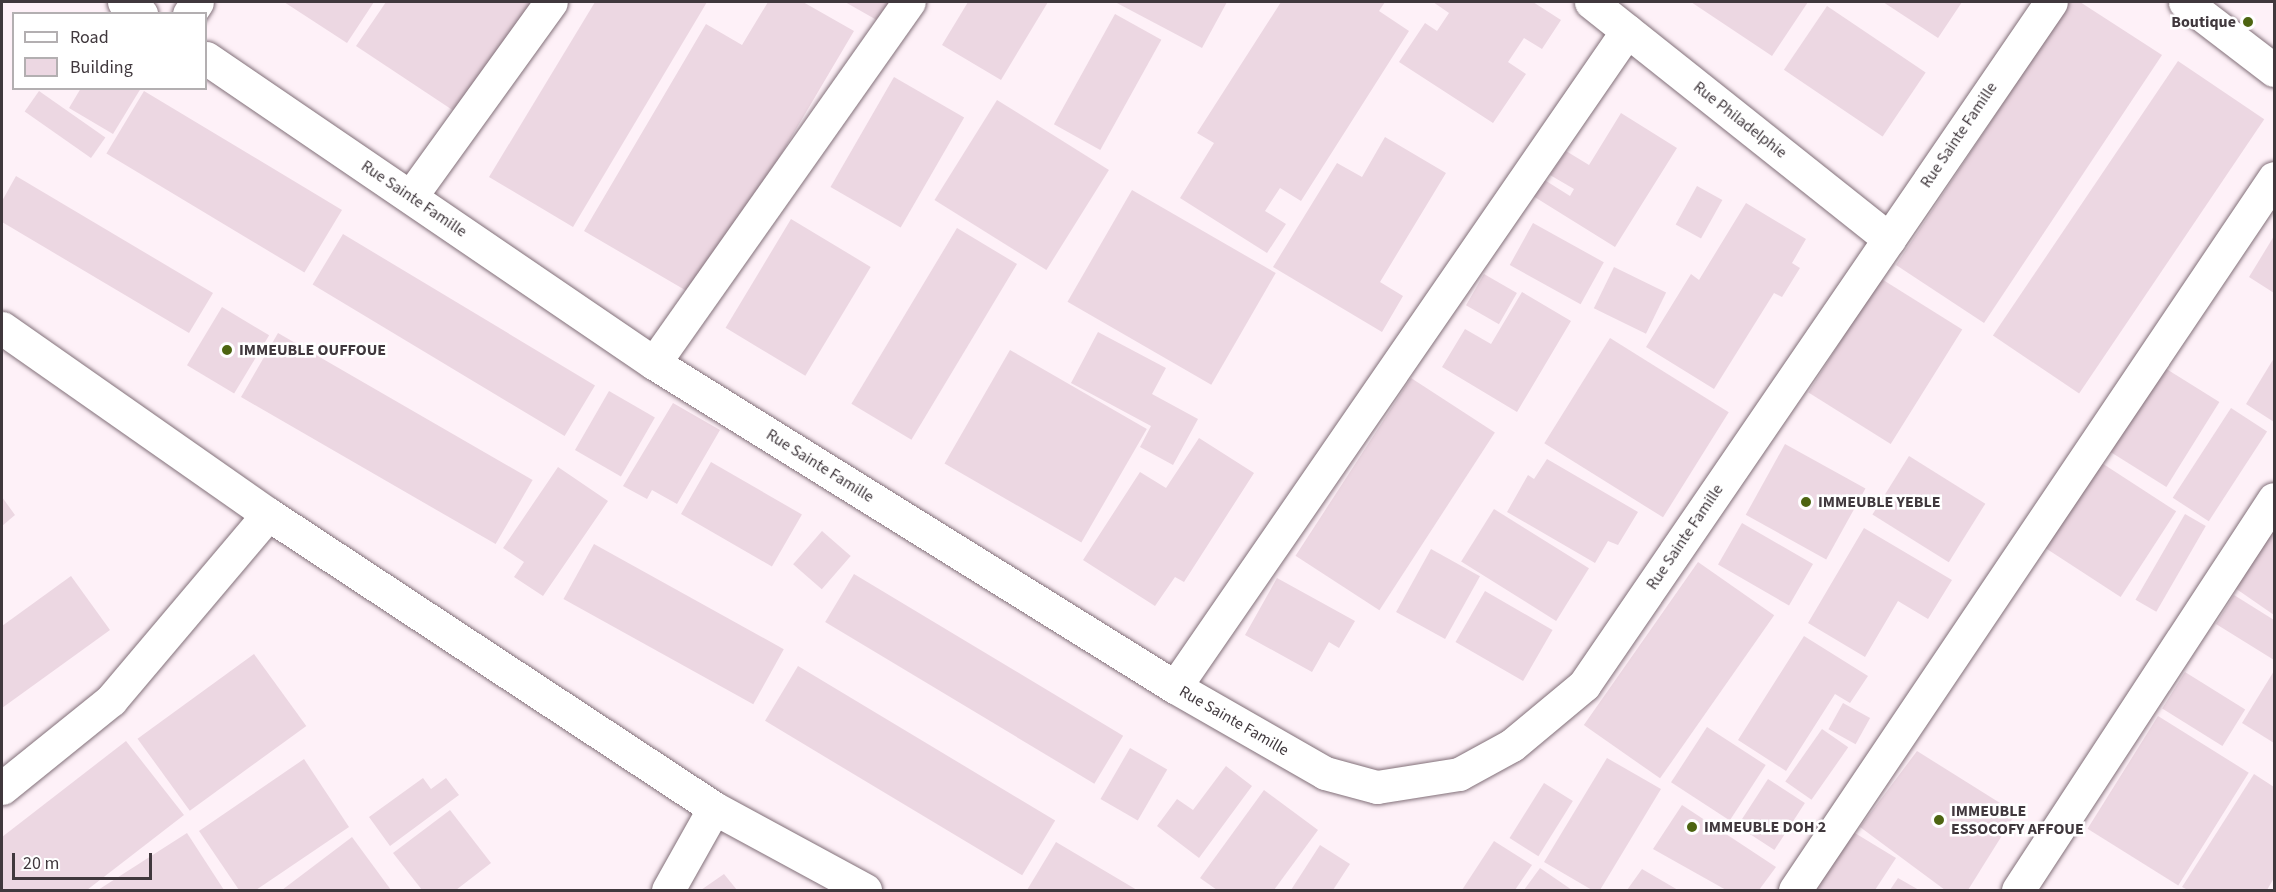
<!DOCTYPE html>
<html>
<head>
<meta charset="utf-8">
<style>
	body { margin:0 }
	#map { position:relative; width:2276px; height:892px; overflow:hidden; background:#fef1f8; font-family:"Source Sans 3",sans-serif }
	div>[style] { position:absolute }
	.building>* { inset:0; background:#ecd7e2; transform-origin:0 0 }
	.roads { filter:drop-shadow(0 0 2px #827079) drop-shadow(0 0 2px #827079) }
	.minor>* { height:33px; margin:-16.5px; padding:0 16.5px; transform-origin:16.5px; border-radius:16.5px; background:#fff }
	.dots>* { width:16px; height:16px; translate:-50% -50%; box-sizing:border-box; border:3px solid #fff; border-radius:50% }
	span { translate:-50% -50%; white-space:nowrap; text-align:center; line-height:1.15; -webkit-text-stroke:5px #fff; paint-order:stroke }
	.poi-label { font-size:16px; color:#40383d; font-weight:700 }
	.right { translate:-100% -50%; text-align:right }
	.left { translate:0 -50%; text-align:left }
	.street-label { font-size:16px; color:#40383d }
	.frame { position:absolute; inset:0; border:3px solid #40383d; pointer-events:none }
	.legend { position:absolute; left:12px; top:12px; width:195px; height:78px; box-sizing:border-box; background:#fff; border:2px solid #b3afb1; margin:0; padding:8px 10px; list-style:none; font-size:18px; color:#40383d }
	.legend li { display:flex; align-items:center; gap:12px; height:30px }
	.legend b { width:30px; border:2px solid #b3afb1 }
	.scale { position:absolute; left:12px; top:853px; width:140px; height:27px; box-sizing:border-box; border:3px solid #40383d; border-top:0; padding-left:8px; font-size:18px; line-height:21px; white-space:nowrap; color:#40383d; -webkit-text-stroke:4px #fff; paint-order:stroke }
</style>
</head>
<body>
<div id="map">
	<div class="building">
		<i style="clip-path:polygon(284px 2px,374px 2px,347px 43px)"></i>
		<i style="clip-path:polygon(386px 2px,533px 2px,457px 113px,356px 46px)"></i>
		<i style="clip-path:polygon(595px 2px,707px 2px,573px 227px,489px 177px)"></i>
		<i style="clip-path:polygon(768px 2px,803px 2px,854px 31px,697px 297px,584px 231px,706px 24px,742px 45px)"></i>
		<i style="clip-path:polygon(845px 2px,894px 2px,882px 23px)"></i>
		<i style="clip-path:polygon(968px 2px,1048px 2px,1001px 80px,942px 45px)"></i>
		<i style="clip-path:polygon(1115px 2px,1227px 2px,1202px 48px)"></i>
		<i style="clip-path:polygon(1281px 2px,1385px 2px,1379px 11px,1409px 31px,1301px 201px,1280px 188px,1265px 211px,1286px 224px,1267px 253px,1180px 198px,1214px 143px,1197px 133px)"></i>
		<i style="clip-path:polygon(1433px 2px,1533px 2px,1561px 20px,1542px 49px,1524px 38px,1508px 62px,1526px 74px,1493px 123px,1399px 62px,1425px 23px,1437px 31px,1449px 13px)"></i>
		<i style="clip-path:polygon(1691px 2px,1808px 2px,1772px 56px)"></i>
		<i style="clip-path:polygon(1883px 2px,1962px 2px,1938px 38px)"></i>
		<i style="clip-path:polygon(2070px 2px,2080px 2px,2162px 55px,1984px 323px,1896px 265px)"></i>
		<i style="left:1827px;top:6px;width:119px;height:77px;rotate:34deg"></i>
		<i style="left:1115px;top:14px;width:53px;height:126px;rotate:29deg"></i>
		<i style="left:2178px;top:61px;width:104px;height:331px;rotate:34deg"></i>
		<i style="left:894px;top:77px;width:81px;height:127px;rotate:30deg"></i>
		<i style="clip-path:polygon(81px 88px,141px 88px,113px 134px,69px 108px)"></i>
		<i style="left:39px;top:91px;width:81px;height:25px;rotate:35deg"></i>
		<i style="left:144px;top:91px;width:231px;height:73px;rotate:31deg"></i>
		<i style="left:997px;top:100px;width:132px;height:118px;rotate:32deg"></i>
		<i style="clip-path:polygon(1621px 113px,1677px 148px,1615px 247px,1533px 196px,1543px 179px,1570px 196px,1574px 189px,1550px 175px,1566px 151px,1589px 165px)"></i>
		<i style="clip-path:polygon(1385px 137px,1446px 173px,1380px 282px,1403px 296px,1382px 332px,1273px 267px,1337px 163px,1362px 177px)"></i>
		<i style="clip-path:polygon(16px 176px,213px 293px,189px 333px,2px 222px,2px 201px)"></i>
		<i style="left:1697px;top:186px;width:29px;height:44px;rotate:29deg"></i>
		<i style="left:1132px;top:190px;width:166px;height:129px;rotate:30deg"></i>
		<i style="clip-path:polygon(1746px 203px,1806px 239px,1792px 263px,1800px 268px,1782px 297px,1774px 293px,1714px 389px,1646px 347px,1691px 274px,1699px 280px)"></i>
		<i style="left:791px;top:219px;width:93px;height:127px;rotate:31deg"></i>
		<i style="left:1533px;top:223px;width:81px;height:48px;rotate:29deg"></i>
		<i style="left:957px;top:228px;width:70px;height:205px;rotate:31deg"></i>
		<i style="left:343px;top:234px;width:294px;height:59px;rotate:31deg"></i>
		<i style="clip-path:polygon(2274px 236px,2274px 293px,2249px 277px)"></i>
		<i style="left:1614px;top:267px;width:58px;height:46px;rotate:26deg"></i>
		<i style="left:1484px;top:274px;width:38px;height:36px;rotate:30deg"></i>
		<i style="left:1880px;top:278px;width:97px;height:135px;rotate:32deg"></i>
		<i style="clip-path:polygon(1522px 292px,1571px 321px,1517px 412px,1442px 367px,1465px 329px,1491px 344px)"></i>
		<i style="left:222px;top:307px;width:55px;height:68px;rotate:31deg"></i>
		<i style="clip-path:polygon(1098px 332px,1166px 368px,1152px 394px,1198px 419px,1173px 465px,1140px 447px,1151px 426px,1071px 383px)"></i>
		<i style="left:278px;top:333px;width:294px;height:74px;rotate:30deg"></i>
		<i style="left:1610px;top:338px;width:140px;height:124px;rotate:32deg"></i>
		<i style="left:1010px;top:350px;width:158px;height:131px;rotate:30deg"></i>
		<i style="clip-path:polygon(2274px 358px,2274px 422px,2246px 404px)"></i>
		<i style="left:2160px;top:365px;width:70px;height:100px;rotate:32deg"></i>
		<i style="left:1411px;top:378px;width:100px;height:212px;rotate:33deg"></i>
		<i style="left:609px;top:391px;width:53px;height:68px;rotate:30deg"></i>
		<i style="clip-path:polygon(673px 403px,720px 430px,677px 504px,652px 490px,647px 499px,623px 486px)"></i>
		<i style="left:2231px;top:408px;width:43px;height:107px;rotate:33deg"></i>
		<i style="clip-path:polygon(1199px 438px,1254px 473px,1184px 582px,1175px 577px,1155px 606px,1083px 560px,1140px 472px,1166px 488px)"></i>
		<i style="left:1785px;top:444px;width:92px;height:81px;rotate:29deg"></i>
		<i style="left:1909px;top:456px;width:90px;height:69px;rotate:32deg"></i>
		<i style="left:2094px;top:458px;width:98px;height:102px;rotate:33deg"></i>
		<i style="clip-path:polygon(1547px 459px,1638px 512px,1618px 545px,1608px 541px,1595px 563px,1507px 512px,1528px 475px,1534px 479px)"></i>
		<i style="left:711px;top:462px;width:105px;height:60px;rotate:30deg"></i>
		<i style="clip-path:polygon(558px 467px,608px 501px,543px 596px,514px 577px,524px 562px,503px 548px)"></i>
		<i style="clip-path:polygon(2px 497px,15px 515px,2px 526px)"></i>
		<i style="left:1494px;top:509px;width:112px;height:62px;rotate:32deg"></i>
		<i style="left:2185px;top:514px;width:24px;height:99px;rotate:30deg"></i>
		<i style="left:1742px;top:523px;width:82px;height:48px;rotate:30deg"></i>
		<i style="clip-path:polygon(1864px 528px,1952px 580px,1928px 619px,1898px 601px,1865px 657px,1808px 623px)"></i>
		<i style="clip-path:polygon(2274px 529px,2274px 615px,2235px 588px)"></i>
		<i style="left:822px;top:531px;width:38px;height:44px;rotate:41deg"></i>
		<i style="left:594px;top:544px;width:217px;height:63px;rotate:29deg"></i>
		<i style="left:1431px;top:549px;width:56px;height:72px;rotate:29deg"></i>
		<i style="left:1698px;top:562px;width:93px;height:199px;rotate:35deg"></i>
		<i style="left:854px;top:574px;width:314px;height:56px;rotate:31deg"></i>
		<i style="clip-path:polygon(71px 576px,110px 630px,2px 708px,2px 626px)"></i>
		<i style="clip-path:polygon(1277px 578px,1355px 621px,1339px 648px,1329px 642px,1312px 672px,1245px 635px)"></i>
		<i style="left:1485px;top:591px;width:78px;height:59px;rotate:30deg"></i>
		<i style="clip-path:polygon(2234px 595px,2274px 620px,2274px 660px,2216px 624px)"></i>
		<i style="clip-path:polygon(1804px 636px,1868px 676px,1850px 703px,1835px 694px,1786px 771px,1738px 740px)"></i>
		<i style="left:254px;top:654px;width:89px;height:144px;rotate:54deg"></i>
		<i style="left:798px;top:666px;width:300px;height:64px;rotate:31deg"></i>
		<i style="clip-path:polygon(2274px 671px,2274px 743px,2242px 723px)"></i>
		<i style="left:2185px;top:672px;width:71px;height:43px;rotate:32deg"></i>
		<i style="left:1843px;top:703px;width:31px;height:30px;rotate:29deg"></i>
		<i style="left:2158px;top:716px;width:107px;height:133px;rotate:32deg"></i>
		<i style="left:1707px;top:727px;width:70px;height:66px;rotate:33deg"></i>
		<i style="left:1822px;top:729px;width:32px;height:64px;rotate:35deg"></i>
		<i style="clip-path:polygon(126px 741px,184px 815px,87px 890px,2px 890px,2px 837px)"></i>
		<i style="left:1130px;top:748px;width:43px;height:59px;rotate:30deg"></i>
		<i style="clip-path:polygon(1917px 751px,2016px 813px,1968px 890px,1945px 890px,1860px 827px)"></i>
		<i style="clip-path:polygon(1607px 758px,1661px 789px,1600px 890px,1592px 890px,1544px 862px)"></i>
		<i style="clip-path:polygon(304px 759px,349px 827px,256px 890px,239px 890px,199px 831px)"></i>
		<i style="clip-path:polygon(1226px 766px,1252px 786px,1199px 858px,1157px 826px,1177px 799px,1193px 810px)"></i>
		<i style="clip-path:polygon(2254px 774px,2274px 787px,2274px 878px,2267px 890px,2188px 890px,2182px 887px)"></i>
		<i style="clip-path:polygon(423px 778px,431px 789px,446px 778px,459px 795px,390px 846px,369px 817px)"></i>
		<i style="left:1768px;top:779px;width:44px;height:56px;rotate:33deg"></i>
		<i style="left:1544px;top:783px;width:34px;height:65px;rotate:32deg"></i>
		<i style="clip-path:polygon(1264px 790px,1318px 830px,1274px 890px,1217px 890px,1200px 878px)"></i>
		<i style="clip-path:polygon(1682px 805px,1776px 867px,1759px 890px,1726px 890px,1653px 849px)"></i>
		<i style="clip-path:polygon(450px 810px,491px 863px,456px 890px,422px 890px,393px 853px)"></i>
		<i style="clip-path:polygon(1845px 827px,1896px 858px,1875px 890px,1805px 890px)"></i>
		<i style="clip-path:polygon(187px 833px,224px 890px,98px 890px)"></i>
		<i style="clip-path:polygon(352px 837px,391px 890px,282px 890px)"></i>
		<i style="clip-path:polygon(1494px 841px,1532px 865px,1515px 890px,1462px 890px)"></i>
		<i style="clip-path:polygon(1056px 842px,1137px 890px,1027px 890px)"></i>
		<i style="clip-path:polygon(1320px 845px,1350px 864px,1333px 890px,1291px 890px)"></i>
		<i style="clip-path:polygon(1540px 868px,1572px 890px,1524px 890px)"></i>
		<i style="clip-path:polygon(1642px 869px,1678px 890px,1627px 890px)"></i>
		<i style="clip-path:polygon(724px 874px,737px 890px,701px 890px)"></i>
		<i style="clip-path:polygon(1898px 878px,1919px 890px,1890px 890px)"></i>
	</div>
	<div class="roads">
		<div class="minor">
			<i style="left:124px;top:2px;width:21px;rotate:35deg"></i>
			<i style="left:1591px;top:2px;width:381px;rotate:38.5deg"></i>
			<i style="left:2185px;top:2px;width:112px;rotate:37.4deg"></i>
			<i style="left:189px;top:14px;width:14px;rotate:-56deg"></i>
			<i style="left:206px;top:58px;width:542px;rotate:34.25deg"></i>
			<i style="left:654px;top:363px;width:614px;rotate:31.88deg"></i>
			<i style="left:1175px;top:687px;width:173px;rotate:29.8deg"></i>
			<i style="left:1325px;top:773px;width:54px;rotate:15.1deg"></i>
			<i style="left:1377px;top:787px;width:83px;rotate:-9deg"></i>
			<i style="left:1459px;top:774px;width:60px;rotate:-28.7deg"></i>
			<i style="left:1512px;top:745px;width:94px;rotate:-39.8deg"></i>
			<i style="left:1584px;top:685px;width:827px;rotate:-55.64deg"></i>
			<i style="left:411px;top:196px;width:239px;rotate:-54.2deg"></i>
			<i style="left:2px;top:328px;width:325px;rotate:35deg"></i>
			<i style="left:268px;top:514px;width:534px;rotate:33.39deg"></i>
			<i style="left:714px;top:808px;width:172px;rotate:28.5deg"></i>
			<i style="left:654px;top:363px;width:442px;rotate:-54.8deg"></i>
			<i style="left:1175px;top:687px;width:797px;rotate:-55.43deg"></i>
			<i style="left:2px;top:788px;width:140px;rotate:-38.9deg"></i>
			<i style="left:111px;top:700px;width:243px;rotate:-49.8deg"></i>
			<i style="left:668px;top:890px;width:94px;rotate:-60.7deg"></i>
			<i style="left:1795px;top:890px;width:858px;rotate:-56.07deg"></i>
			<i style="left:2018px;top:890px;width:467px;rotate:-56.8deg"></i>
		</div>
	</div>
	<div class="dots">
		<i style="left:2248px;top:22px;background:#4d6411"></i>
		<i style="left:227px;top:350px;background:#4d6411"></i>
		<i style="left:1806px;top:502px;background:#4d6411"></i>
		<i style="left:1939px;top:820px;background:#4d6411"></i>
		<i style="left:1692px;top:827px;background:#4d6411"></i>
	</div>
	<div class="poi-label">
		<span class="right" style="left:2236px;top:22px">Boutique</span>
		<span class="left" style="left:239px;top:350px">IMMEUBLE OUFFOUE</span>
		<span class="left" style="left:1818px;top:502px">IMMEUBLE YEBLE</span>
		<span class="left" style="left:1951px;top:820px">IMMEUBLE<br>ESSOCOFY AFFOUE</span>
		<span class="left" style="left:1704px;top:827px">IMMEUBLE DOH 2</span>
	</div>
	<div class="street-label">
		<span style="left:1740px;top:120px;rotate:38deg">Rue Philadelphie</span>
		<span style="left:1959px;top:135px;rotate:-56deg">Rue Sainte Famille</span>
		<span style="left:414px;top:199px;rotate:34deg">Rue Sainte Famille</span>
		<span style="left:820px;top:466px;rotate:32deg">Rue Sainte Famille</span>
		<span style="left:1685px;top:537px;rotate:-56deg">Rue Sainte Famille</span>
		<span style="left:1234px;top:721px;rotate:30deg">Rue Sainte Famille</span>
	</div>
	<div class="frame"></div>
	<ul class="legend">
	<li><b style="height:8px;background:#fff"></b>Road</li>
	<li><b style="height:16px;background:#ecd7e2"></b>Building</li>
	</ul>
	<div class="scale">20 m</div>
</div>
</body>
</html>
